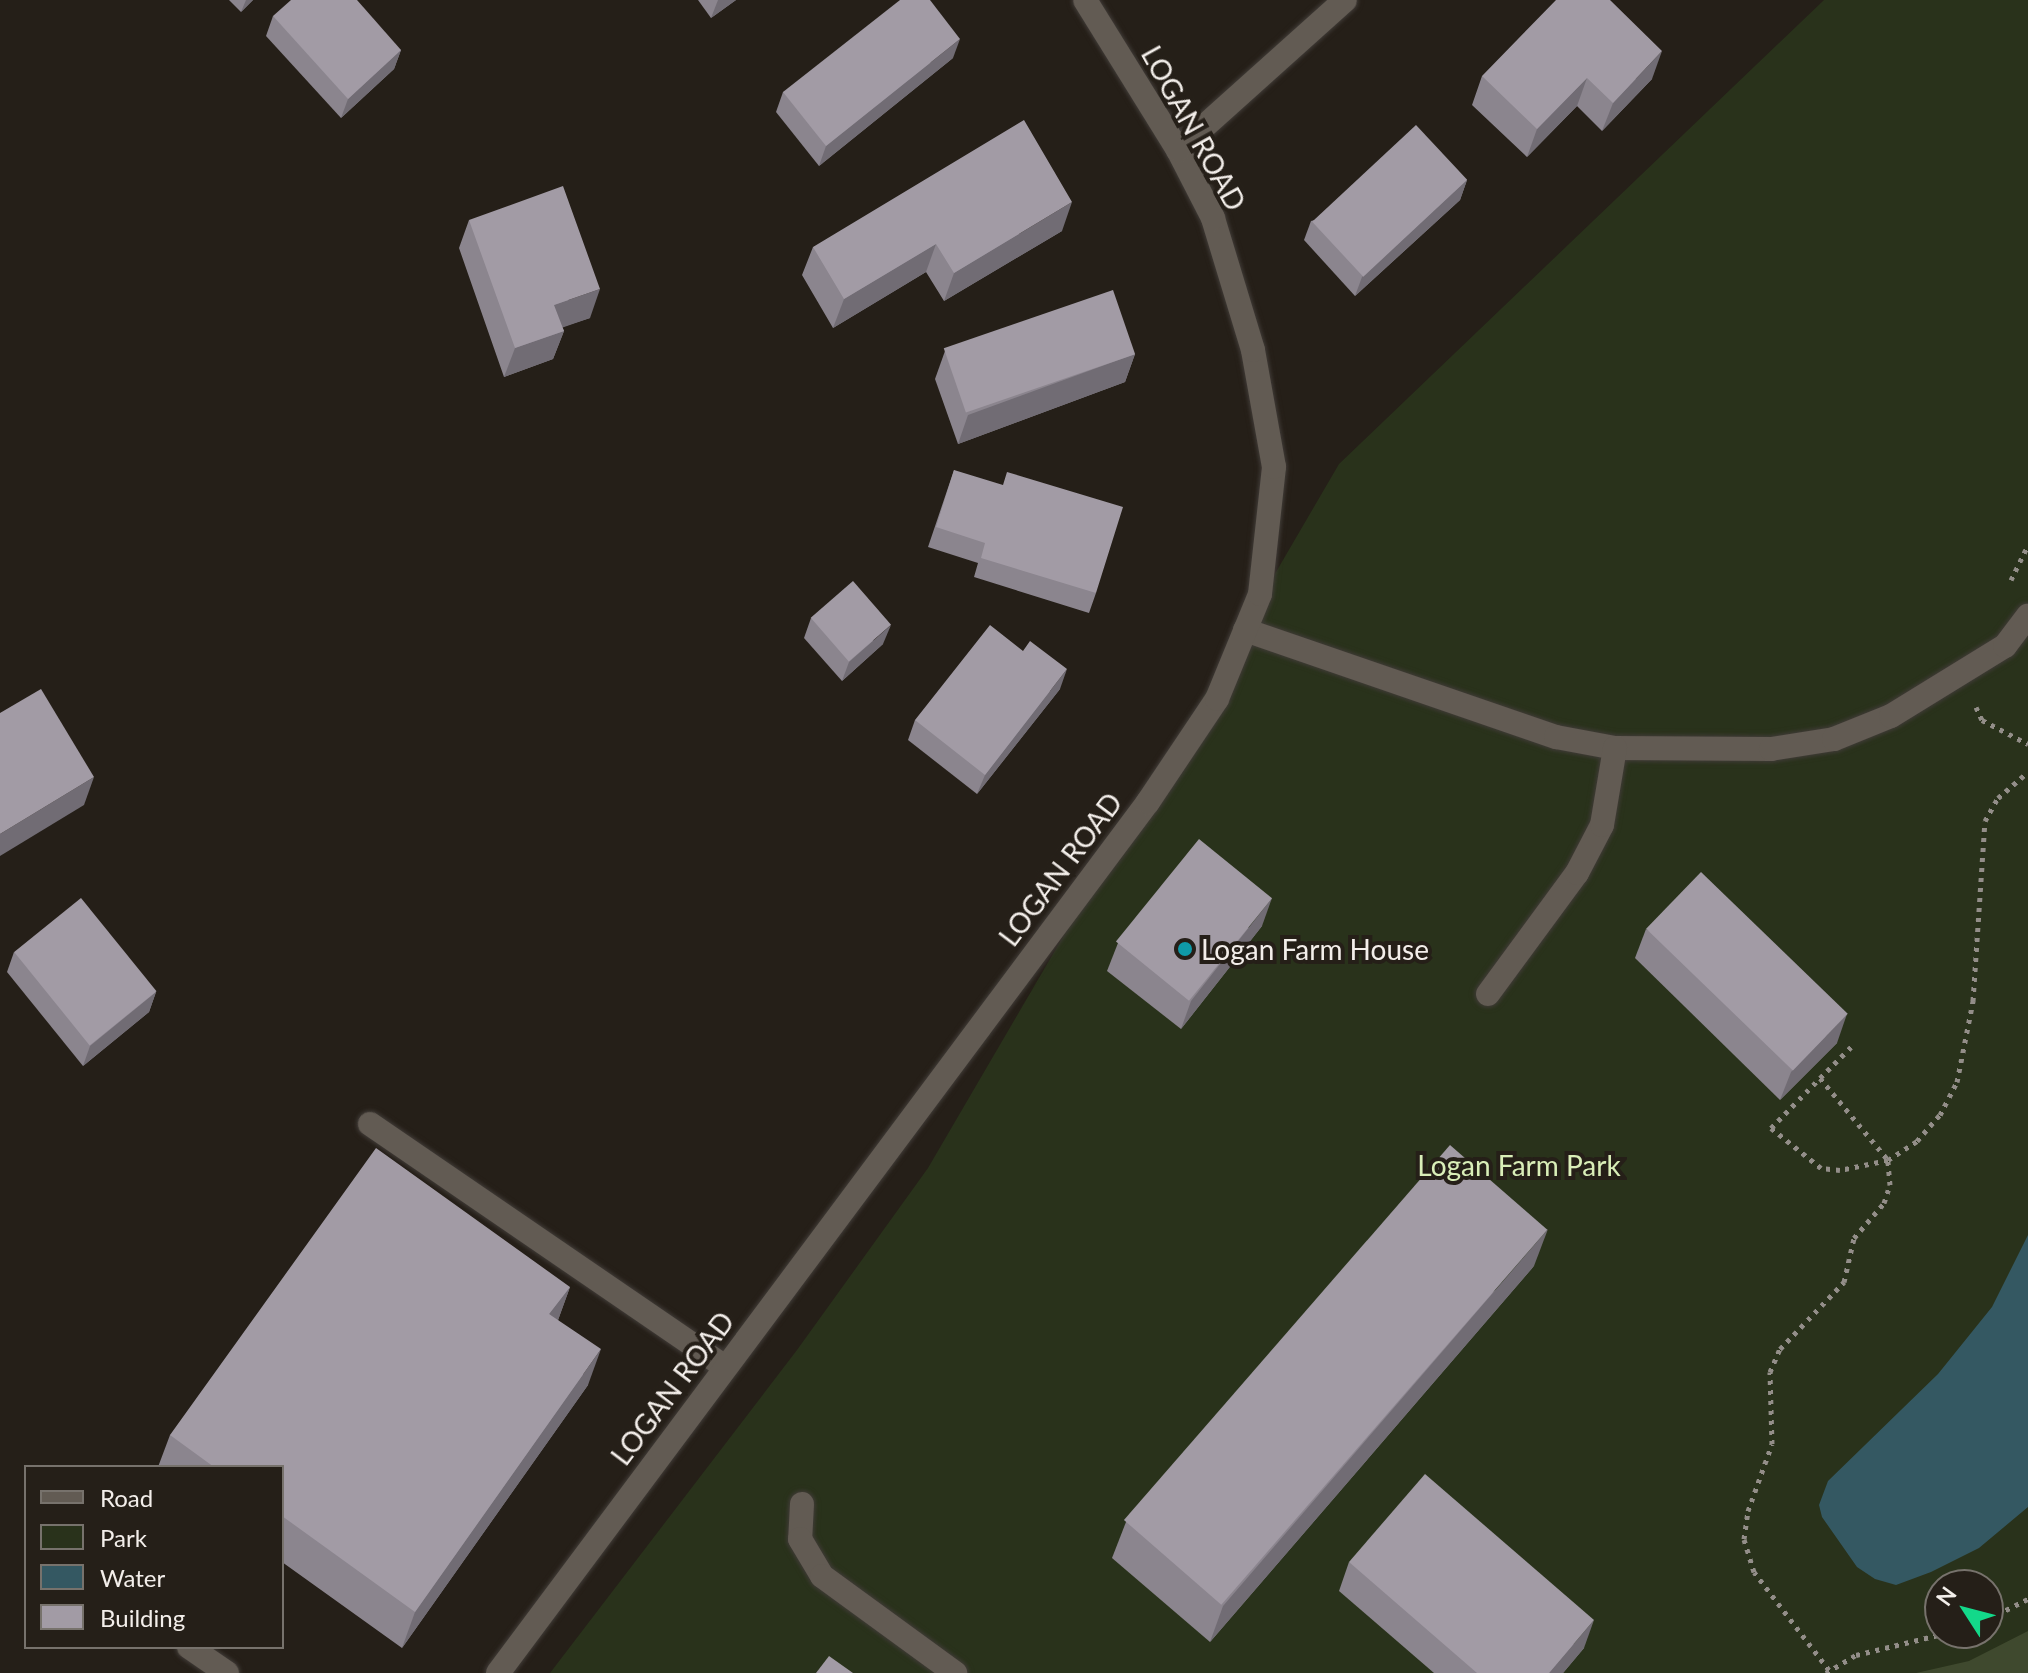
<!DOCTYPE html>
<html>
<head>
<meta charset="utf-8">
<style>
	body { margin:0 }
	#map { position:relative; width:2028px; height:1673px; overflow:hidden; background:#251f18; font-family:Lato,sans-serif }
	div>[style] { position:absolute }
	.green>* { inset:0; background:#29321b }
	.forest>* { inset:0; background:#3f492e }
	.water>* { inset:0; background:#345862 }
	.path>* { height:5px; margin-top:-2.5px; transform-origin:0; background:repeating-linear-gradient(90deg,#938e89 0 4px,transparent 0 10px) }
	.roads { filter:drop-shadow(0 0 2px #403b37) drop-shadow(0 0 2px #403b37) }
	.minor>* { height:24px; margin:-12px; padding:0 12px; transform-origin:12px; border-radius:12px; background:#625b53 }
	.wall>* { inset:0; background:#8b858e }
	.shaded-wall>* { inset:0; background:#716c74 }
	.building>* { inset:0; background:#a29ba5; transform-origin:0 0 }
	.dots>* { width:22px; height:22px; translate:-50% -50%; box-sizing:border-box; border:4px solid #251f18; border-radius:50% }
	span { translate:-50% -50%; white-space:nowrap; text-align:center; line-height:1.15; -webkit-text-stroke:8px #251f18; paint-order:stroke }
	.street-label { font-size:28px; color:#f3eeea }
	.poi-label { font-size:28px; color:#f3eeea }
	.left { translate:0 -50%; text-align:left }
	.park-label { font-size:28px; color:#d9eeb8 }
	.legend { position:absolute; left:24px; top:1465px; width:260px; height:184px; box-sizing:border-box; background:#251f18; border:2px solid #77726c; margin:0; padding:10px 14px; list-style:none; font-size:24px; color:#f3eeea }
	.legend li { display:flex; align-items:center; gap:16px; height:40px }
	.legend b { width:40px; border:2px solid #77726c }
	.north { position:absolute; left:1924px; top:1569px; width:80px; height:80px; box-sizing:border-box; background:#251f18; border:2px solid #77726c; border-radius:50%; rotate:306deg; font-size:22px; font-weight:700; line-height:32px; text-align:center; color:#f3eeea }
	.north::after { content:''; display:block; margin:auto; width:28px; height:36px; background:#13d98a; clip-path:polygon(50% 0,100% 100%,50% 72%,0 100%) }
</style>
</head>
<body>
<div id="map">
	<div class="green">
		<i style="clip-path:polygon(evenodd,1824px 0,2028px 0,2028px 1673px,550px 1673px,797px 1350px,928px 1168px,1339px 464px,1824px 0,1940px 1585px,1988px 1585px,1988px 1633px,1940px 1633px,1940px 1585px)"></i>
	</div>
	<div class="forest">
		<i style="clip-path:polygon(2028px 1631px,2028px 1673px,1916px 1673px,1969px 1661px)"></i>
	</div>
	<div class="water">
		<i style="clip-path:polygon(2028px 1235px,2028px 1507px,1979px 1548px,1931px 1572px,1896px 1585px,1875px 1579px,1857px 1567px,1822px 1517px,1819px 1505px,1828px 1481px,1938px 1374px,1992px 1307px)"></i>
	</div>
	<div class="path">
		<i style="left:2011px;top:580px;width:39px;rotate:-64deg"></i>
		<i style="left:1976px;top:707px;width:14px;rotate:65deg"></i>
		<i style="left:1982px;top:720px;width:52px;rotate:27.6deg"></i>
		<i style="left:1820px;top:1078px;width:107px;rotate:50.3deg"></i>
		<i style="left:1888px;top:1160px;width:49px;rotate:168.2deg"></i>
		<i style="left:1840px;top:1170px;width:19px;rotate:-174deg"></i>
		<i style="left:1821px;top:1168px;width:64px;rotate:-141.3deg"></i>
		<i style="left:1771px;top:1128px;width:70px;rotate:-45.6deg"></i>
		<i style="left:1820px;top:1078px;width:44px;rotate:-45deg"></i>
		<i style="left:1988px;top:1619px;width:45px;rotate:-26.6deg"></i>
		<i style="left:1829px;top:1670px;width:123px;rotate:-127.4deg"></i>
		<i style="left:1754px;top:1572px;width:34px;rotate:-107deg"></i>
		<i style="left:1744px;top:1539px;width:28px;rotate:-82deg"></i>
		<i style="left:1748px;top:1511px;width:71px;rotate:-70.3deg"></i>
		<i style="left:1772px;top:1444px;width:72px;rotate:-91.6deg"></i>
		<i style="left:1770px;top:1372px;width:25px;rotate:-67deg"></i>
		<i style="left:1780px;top:1349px;width:93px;rotate:-46.3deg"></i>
		<i style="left:1844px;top:1282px;width:45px;rotate:-77.2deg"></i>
		<i style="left:1854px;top:1238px;width:46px;rotate:-49.4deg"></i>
		<i style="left:1884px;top:1203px;width:19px;rotate:-72deg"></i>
		<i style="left:1890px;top:1185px;width:25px;rotate:-95deg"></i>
		<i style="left:1888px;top:1160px;width:35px;rotate:-33deg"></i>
		<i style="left:1917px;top:1141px;width:35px;rotate:-49deg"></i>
		<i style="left:1940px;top:1115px;width:37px;rotate:-63deg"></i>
		<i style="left:1957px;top:1082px;width:83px;rotate:-78.8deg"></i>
		<i style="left:1973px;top:1001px;width:180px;rotate:-86.2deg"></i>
		<i style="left:1985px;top:821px;width:26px;rotate:-61deg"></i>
		<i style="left:1998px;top:798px;width:40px;rotate:-41deg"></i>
		<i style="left:1826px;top:1673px;width:35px;rotate:-31deg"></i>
		<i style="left:1856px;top:1655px;width:93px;rotate:-13.7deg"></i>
	</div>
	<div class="roads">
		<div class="minor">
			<i style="left:1178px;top:150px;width:224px;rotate:-41.9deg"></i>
			<i style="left:1245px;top:630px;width:329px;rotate:19deg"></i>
			<i style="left:1556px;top:737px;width:60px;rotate:10.6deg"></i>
			<i style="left:1615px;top:748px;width:156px;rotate:0.4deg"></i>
			<i style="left:1771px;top:749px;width:64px;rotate:-9deg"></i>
			<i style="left:1834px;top:739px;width:61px;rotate:-22deg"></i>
			<i style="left:1891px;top:716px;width:134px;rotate:-31.6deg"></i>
			<i style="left:2005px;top:646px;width:38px;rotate:-53deg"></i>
			<i style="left:1488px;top:994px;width:150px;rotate:-53.7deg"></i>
			<i style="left:1577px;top:873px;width:54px;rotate:-62.5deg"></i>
			<i style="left:1602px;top:825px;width:78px;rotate:-80.4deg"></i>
			<i style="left:370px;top:1124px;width:430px;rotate:34.4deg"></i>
			<i style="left:802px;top:1504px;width:35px;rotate:93deg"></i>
			<i style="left:800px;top:1539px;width:43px;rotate:59.3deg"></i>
			<i style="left:822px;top:1576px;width:165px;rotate:36.1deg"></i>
			<i style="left:189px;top:1647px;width:46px;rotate:34.4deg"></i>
			<i style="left:498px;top:1673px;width:1087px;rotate:-53.27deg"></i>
			<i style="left:1148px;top:802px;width:124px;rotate:-56.2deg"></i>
			<i style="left:1217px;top:699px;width:113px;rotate:-67.7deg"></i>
			<i style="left:1260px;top:594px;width:128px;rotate:-83.7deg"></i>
			<i style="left:1274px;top:467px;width:119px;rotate:-100.2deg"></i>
			<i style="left:1253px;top:350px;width:138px;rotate:-106.9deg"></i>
			<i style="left:1213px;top:218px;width:76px;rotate:-117.2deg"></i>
			<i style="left:1178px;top:150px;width:176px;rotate:-121.8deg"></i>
		</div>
	</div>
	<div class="wall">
		<i style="clip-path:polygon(229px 0,253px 0,241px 12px)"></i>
		<i style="clip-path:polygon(698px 0,736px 0,711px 18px)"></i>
		<i style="clip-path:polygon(273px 16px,401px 50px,394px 69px,341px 118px,266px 36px)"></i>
		<i style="clip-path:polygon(953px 58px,819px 166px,776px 112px,783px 92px)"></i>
		<i style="clip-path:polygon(1482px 76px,1652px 79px,1602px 131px,1577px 106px,1527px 157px,1472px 105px)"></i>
		<i style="clip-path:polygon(1467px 180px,1460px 200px,1355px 296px,1304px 240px,1311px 221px)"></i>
		<i style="clip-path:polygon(469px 220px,590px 318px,562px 327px,564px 331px,553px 359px,504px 377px,459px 248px)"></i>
		<i style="clip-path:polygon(1062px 231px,944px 301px,926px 272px,833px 328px,802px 275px,813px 247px)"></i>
		<i style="clip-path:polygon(945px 351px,1135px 354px,1125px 382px,958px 444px,935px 379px)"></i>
		<i style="clip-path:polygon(954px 470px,1096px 593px,1089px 613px,974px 577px,978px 563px,928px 547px)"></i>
		<i style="clip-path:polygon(811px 618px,883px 644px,842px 681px,804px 638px)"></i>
		<i style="clip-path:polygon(1060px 689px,977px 794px,908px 740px,915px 720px)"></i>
		<i style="clip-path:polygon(1262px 926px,1181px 1029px,1107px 971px,1118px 943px)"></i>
		<i style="clip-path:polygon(1646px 929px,1837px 1043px,1780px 1100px,1635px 958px)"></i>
		<i style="clip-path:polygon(14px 952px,156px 992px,149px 1012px,83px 1066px,7px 972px)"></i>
		<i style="clip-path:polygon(1534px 1266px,1210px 1642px,1112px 1558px,1126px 1522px)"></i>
		<i style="clip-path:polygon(570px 1287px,558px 1320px,588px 1385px,402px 1648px,282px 1562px,282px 1467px,158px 1467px,170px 1435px)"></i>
		<i style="clip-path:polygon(1349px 1562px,1584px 1648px,1563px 1673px,1434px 1673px,1339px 1591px)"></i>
	</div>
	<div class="shaded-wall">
		<i style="clip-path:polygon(246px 0,253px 0,241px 12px)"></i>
		<i style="clip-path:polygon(718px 0,736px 0,711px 18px)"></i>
		<i style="clip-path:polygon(960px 39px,953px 58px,819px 166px,826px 146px)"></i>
		<i style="clip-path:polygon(401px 50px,394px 69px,341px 118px,348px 99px)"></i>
		<i style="clip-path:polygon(1662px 51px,1652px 79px,1602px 131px,1613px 103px)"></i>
		<i style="clip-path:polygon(1587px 78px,1577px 106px,1527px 157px,1537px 129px)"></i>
		<i style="clip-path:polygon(1467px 180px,1460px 200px,1355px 296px,1362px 277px)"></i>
		<i style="clip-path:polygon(1072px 202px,1062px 231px,944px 301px,954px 273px)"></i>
		<i style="clip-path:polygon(936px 244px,926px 272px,833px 328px,844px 299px)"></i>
		<i style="clip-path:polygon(600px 289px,590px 318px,544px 334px,554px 305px)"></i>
		<i style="clip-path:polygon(564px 331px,553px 359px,504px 377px,515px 348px)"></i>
		<i style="clip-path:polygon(1135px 354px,1125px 382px,958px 444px,968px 415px)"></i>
		<i style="clip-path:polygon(891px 625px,883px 644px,842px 681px,849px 662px)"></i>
		<i style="clip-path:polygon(1067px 669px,1060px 689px,977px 794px,985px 775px)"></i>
		<i style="clip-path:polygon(94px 777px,84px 805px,0 856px,0 834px)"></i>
		<i style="clip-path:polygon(1272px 898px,1262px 926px,1181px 1029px,1191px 1001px)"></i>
		<i style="clip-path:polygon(156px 992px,149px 1012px,83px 1066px,90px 1046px)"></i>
		<i style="clip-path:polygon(1847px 1014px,1837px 1043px,1780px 1100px,1791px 1072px)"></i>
		<i style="clip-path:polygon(1548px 1229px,1534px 1266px,1210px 1642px,1223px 1606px)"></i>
		<i style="clip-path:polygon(570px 1287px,557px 1323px,549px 1314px)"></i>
		<i style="clip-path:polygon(601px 1349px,588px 1385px,402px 1648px,415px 1612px)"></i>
		<i style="clip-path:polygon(1594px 1620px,1584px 1648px,1563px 1673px,1549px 1673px)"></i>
	</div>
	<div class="building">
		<i style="clip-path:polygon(291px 0,357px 0,401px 50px,348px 99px,273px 16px)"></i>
		<i style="clip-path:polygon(900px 0,930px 0,960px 39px,826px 146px,783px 92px)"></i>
		<i style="clip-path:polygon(1556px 0,1610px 0,1662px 51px,1613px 103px,1587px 78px,1537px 129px,1482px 76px)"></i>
		<i style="clip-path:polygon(1024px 120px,1072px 202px,954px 273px,936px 244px,844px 299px,813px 247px)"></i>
		<i style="left:1416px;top:125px;width:75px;height:142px;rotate:47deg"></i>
		<i style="clip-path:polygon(563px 186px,600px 289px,554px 305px,564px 331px,515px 348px,469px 220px)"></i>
		<i style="left:1113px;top:290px;width:68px;height:179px;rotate:71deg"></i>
		<i style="clip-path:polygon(954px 470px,1003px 485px,1007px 472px,1123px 507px,1096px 593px,981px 558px,985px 543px,936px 527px)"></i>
		<i style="left:853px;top:581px;width:58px;height:56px;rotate:49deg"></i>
		<i style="clip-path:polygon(990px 625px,1023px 651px,1030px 641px,1067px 669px,985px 775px,915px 720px)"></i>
		<i style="clip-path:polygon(41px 689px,94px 777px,0 834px,0 713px)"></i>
		<i style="left:1199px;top:839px;width:94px;height:132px;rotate:39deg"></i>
		<i style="left:1701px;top:872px;width:204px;height:79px;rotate:44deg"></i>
		<i style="left:81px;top:898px;width:120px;height:86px;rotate:51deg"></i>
		<i style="left:1450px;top:1145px;width:129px;height:497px;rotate:41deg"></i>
		<i style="clip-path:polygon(376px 1148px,570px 1287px,549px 1314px,601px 1349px,415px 1612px,282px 1516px,282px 1467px,214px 1467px,170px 1435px)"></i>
		<i style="clip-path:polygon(1425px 1474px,1594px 1620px,1549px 1673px,1477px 1673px,1349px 1562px)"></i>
		<i style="clip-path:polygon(829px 1656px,853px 1673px,816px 1673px)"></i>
	</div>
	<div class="dots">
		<i style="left:1185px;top:949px;background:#0f9aa8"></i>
	</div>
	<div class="street-label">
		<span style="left:1194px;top:128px;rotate:61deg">LOGAN ROAD</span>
		<span style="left:1060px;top:869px;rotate:-53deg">LOGAN ROAD</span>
		<span style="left:672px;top:1388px;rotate:-53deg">LOGAN ROAD</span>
	</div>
	<div class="poi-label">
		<span class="left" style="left:1201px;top:949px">Logan Farm House</span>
	</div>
	<div class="park-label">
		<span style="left:1519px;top:1165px">Logan Farm Park</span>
	</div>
	<ul class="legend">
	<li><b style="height:10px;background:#625b53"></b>Road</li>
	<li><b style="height:22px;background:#29321b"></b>Park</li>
	<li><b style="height:22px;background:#345862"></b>Water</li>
	<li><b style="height:22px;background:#a29ba5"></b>Building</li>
	</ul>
	<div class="north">N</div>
</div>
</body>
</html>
